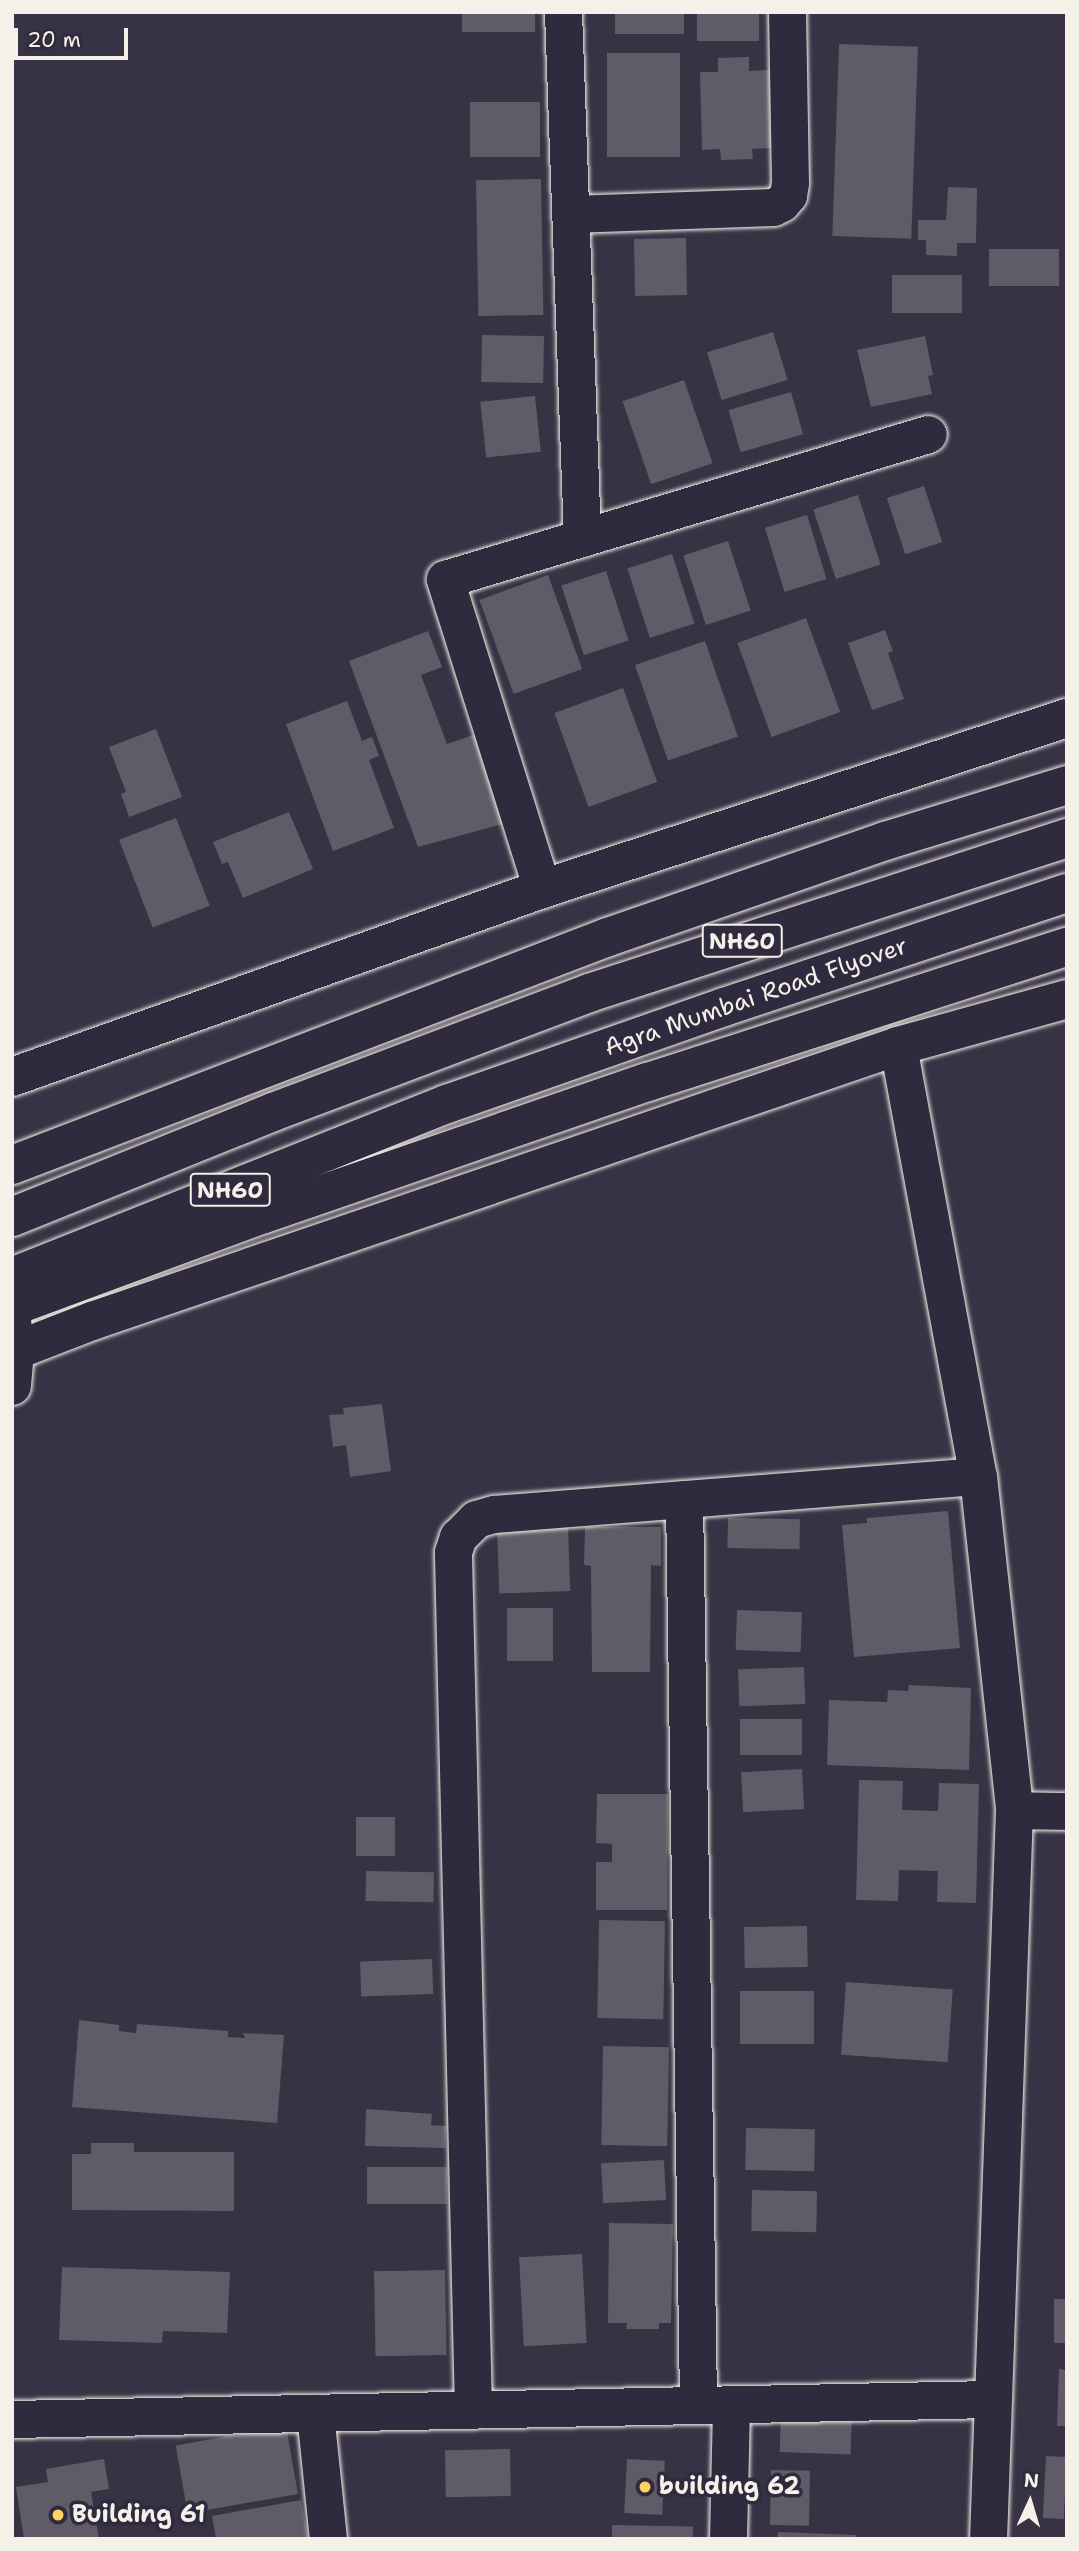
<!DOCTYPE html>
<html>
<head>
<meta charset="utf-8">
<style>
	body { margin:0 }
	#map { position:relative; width:1079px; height:2551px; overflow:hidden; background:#373244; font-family:"Shantell Sans",sans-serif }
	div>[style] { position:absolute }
	.building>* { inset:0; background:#5f5c67; transform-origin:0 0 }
	.roads { filter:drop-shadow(0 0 2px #f4f1e8) drop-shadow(0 0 2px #f4f1e8) }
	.minor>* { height:37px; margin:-18.5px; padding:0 18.5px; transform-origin:18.5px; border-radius:18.5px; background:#2f2a3d }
	.tertiary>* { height:38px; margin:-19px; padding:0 19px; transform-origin:19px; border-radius:19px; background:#2f2a3d }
	.primary>* { height:38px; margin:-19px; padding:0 19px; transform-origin:19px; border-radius:19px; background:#2f2a3d }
	.motorway>* { height:38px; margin:-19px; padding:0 19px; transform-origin:19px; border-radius:19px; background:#2f2a3d }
	.dots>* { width:19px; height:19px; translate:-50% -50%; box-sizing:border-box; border:4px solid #2f2a3d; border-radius:50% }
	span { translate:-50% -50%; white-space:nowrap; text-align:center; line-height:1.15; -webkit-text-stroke:7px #2f2a3d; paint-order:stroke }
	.shield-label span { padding:2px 5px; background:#2f2a3d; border:2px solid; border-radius:5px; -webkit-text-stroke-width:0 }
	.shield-label { font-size:23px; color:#f4f1e8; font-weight:700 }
	.street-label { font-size:24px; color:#f4f1e8 }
	.poi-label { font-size:24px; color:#f4f1e8; font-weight:700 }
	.left { translate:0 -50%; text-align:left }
	.frame { position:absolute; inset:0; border:14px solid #f4f1e8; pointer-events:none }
	.north { position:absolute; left:995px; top:2467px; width:70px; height:70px; -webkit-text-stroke:5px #2f2a3d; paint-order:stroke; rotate:4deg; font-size:19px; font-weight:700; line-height:28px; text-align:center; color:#f4f1e8 }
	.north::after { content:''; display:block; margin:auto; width:24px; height:32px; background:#f4f1e8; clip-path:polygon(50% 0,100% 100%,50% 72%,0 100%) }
	.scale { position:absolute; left:14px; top:28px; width:114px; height:32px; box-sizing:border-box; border:4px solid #f4f1e8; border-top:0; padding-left:9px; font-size:21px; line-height:24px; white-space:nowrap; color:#f4f1e8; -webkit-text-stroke:5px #2f2a3d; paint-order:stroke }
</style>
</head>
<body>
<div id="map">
	<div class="building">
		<i style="left:462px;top:12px;width:73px;height:20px"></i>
		<i style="left:615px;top:12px;width:69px;height:22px"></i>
		<i style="left:697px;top:12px;width:62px;height:29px"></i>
		<i style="left:839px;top:44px;width:79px;height:192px;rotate:2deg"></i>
		<i style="left:607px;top:53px;width:73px;height:104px"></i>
		<i style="clip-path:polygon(749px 57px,749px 71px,769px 70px,771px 148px,752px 149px,753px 159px,721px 160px,720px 149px,702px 150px,700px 72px,718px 72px,718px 58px)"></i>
		<i style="left:470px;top:102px;width:70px;height:55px"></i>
		<i style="left:541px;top:179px;width:136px;height:65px;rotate:89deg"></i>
		<i style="clip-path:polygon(948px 187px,977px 188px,976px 243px,957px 243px,957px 256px,926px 255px,926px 240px,918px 240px,918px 220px,946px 220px)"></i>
		<i style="left:686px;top:238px;width:57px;height:52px;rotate:89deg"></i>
		<i style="left:989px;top:249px;width:70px;height:37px"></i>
		<i style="left:892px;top:275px;width:70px;height:38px"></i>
		<i style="left:773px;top:332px;width:50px;height:69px;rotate:73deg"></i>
		<i style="left:482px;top:335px;width:62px;height:47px;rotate:1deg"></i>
		<i style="clip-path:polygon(925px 336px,933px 375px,928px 376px,932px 394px,871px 407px,857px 350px)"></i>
		<i style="left:684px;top:380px;width:88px;height:65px;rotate:71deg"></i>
		<i style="left:791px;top:392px;width:44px;height:65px;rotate:74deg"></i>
		<i style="left:535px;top:396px;width:56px;height:55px;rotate:84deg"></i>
		<i style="left:924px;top:486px;width:59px;height:39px;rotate:72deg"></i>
		<i style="left:858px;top:495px;width:73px;height:47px;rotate:72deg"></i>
		<i style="left:807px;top:515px;width:67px;height:44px;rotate:73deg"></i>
		<i style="left:728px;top:541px;width:73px;height:47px;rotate:72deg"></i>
		<i style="left:672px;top:554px;width:73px;height:47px;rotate:72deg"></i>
		<i style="left:606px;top:571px;width:73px;height:47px;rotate:72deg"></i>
		<i style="left:548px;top:575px;width:100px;height:73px;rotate:70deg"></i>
		<i style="left:806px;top:618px;width:100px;height:73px;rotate:70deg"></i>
		<i style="clip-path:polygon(885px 630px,893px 651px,888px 653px,904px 699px,872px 710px,848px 643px)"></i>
		<i style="clip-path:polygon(428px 631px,442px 667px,421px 675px,447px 744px,494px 728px,525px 818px,418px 847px,349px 661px)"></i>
		<i style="left:705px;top:641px;width:101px;height:74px;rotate:71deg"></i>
		<i style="left:623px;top:688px;width:100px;height:73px;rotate:70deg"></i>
		<i style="clip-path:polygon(347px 701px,362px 741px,372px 737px,379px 756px,369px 760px,394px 828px,333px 851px,286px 724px)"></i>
		<i style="clip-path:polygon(156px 729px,182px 797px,129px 817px,121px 794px,126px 792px,109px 747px)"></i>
		<i style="clip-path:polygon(289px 812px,313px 869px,243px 898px,228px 862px,222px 864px,213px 842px)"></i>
		<i style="left:176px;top:818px;width:94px;height:61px;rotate:69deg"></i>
		<i style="clip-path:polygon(382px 1404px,391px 1471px,350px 1477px,346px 1445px,333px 1447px,329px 1415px,344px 1414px,343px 1408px)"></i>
		<i style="clip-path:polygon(948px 1511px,960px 1648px,854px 1657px,842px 1525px,867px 1523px,867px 1518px)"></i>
		<i style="left:728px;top:1518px;width:72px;height:30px;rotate:1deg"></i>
		<i style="left:568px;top:1526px;width:65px;height:71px;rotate:88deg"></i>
		<i style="clip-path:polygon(585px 1527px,661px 1527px,661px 1566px,651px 1565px,650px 1672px,592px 1672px,591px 1566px,584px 1565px)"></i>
		<i style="left:507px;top:1608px;width:46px;height:53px"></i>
		<i style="left:737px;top:1610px;width:65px;height:40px;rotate:2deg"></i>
		<i style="left:804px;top:1667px;width:37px;height:66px;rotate:88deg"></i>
		<i style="clip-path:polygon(909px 1685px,971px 1688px,969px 1770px,827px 1765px,829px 1700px,887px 1702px,888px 1690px,908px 1691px)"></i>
		<i style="left:740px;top:1719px;width:62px;height:36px"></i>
		<i style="left:802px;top:1769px;width:40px;height:61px;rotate:87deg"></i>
		<i style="clip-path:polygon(859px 1780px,903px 1781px,902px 1810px,938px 1811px,939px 1783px,979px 1784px,976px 1903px,937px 1902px,938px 1871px,899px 1870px,898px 1901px,856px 1900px)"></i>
		<i style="clip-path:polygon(597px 1794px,668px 1794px,667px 1910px,596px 1910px,596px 1862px,612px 1862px,612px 1844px,596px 1843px)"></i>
		<i style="left:356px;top:1817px;width:39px;height:39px"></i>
		<i style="left:366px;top:1871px;width:68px;height:30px;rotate:1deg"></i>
		<i style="left:599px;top:1920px;width:66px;height:98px;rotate:1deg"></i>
		<i style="left:807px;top:1926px;width:41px;height:63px;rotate:89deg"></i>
		<i style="left:432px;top:1959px;width:35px;height:72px;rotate:88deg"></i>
		<i style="left:846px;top:1982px;width:107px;height:73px;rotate:4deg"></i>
		<i style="left:740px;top:1991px;width:74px;height:53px"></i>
		<i style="clip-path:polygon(79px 2020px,119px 2025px,119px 2031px,136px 2033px,137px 2024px,228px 2031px,228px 2037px,245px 2038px,243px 2033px,284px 2035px,277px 2123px,72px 2107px)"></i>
		<i style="left:603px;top:2046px;width:66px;height:99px;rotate:1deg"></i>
		<i style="clip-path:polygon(366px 2109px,432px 2114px,431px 2125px,446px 2126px,445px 2148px,365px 2146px)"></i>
		<i style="left:746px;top:2128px;width:69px;height:42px;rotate:1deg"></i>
		<i style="clip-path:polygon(91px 2143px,134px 2143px,134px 2152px,234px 2152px,234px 2211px,72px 2210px,72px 2154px,91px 2154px)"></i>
		<i style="left:664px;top:2160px;width:40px;height:63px;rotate:87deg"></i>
		<i style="left:367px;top:2167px;width:80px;height:37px"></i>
		<i style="left:752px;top:2190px;width:65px;height:41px;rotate:1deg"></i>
		<i style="clip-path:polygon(609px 2223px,673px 2224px,671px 2323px,659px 2323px,659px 2329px,626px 2329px,627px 2323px,608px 2323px)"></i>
		<i style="left:582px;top:2254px;width:89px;height:63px;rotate:87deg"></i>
		<i style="clip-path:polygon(62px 2267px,230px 2272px,227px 2333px,163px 2331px,162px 2343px,59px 2340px)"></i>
		<i style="left:445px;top:2270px;width:85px;height:71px;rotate:89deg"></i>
		<i style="left:1054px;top:2299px;width:13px;height:44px"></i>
		<i style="clip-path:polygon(1059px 2369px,1067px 2370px,1067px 2426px,1057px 2426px)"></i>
		<i style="left:781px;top:2412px;width:71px;height:40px;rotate:2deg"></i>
		<i style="left:286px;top:2426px;width:69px;height:112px;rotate:80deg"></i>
		<i style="left:510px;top:2449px;width:47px;height:65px;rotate:89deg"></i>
		<i style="left:1046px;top:2456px;width:21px;height:62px;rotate:3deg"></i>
		<i style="clip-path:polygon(104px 2459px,109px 2489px,91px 2492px,99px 2539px,24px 2539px,16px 2487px,48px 2482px,46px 2469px)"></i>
		<i style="left:627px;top:2459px;width:38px;height:54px;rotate:3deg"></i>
		<i style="left:771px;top:2470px;width:39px;height:55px;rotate:1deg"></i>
		<i style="clip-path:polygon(301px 2500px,308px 2539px,216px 2539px,212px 2516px)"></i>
		<i style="left:612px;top:2525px;width:81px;height:14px;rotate:1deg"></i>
		<i style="clip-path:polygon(778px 2532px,856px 2535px,856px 2539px,777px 2539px)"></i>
	</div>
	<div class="roads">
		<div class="minor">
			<i style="left:563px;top:12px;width:526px;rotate:87.93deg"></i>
			<i style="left:570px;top:214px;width:203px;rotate:-2deg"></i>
			<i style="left:773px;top:207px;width:9px;rotate:-27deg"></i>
			<i style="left:781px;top:203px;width:11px;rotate:-49deg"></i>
			<i style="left:788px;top:195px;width:12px;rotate:-81deg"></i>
			<i style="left:790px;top:183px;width:171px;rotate:-91deg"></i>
			<i style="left:542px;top:889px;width:325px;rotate:-107.4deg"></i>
			<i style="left:445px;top:579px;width:504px;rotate:-16.71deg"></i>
			<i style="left:898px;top:1046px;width:437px;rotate:79.5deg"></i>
			<i style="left:978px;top:1476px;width:336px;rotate:83.8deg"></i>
			<i style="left:1014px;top:1810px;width:729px;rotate:92.04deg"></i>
			<i style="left:684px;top:1499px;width:906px;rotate:89.11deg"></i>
			<i style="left:1014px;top:1810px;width:53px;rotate:1.1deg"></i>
			<i style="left:473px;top:2410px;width:858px;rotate:-91.34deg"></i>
			<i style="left:453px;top:1552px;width:16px;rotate:-72deg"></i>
			<i style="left:458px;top:1537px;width:25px;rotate:-45deg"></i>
			<i style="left:476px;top:1519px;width:19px;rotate:-16deg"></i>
			<i style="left:494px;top:1514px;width:485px;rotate:-4.5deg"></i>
			<i style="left:315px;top:2413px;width:127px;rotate:84.1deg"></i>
			<i style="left:12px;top:2419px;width:981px;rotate:-1.17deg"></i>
			<i style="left:728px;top:2539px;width:134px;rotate:-88.7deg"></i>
		</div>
		<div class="tertiary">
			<i style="left:12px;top:1077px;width:562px;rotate:-19.53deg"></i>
			<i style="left:542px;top:889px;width:552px;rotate:-18.04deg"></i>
			<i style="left:12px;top:1352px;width:86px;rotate:-21.2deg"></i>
			<i style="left:92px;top:1321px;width:852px;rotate:-18.84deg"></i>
			<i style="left:898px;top:1046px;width:175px;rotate:-15.5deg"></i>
		</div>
		<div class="primary">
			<i style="left:12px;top:1165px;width:638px;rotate:-20.93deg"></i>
			<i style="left:608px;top:937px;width:293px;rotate:-19.1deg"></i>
			<i style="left:885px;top:841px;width:190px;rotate:-17.1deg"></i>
			<i style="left:12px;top:1307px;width:269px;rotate:-20.3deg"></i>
			<i style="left:264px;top:1214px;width:406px;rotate:-19deg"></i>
			<i style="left:648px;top:1082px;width:440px;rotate:-17.9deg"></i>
			<i style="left:12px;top:1319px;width:32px;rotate:85deg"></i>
			<i style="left:15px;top:1351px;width:35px;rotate:95deg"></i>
		</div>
		<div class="motorway">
			<i style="left:12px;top:1217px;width:281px;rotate:-21.9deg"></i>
			<i style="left:273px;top:1112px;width:338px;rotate:-20.6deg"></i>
			<i style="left:589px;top:993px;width:503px;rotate:-17.97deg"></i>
			<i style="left:12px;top:1277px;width:468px;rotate:-21.7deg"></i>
			<i style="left:447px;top:1104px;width:293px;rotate:-19.3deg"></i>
			<i style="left:724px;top:1007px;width:361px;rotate:-18.4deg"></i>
		</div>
	</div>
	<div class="dots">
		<i style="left:645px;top:2487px;background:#ffd166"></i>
		<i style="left:58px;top:2515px;background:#ffd166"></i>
	</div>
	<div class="shield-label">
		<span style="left:742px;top:941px">NH60</span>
		<span style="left:230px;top:1190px">NH60</span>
	</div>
	<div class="street-label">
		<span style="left:756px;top:997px;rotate:-19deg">Agra Mumbai Road Flyover</span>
	</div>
	<div class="poi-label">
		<span class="left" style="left:659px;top:2487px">building 62</span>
		<span class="left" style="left:72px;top:2515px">Building 61</span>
	</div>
	<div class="frame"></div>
	<div class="north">N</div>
	<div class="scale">20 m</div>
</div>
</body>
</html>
